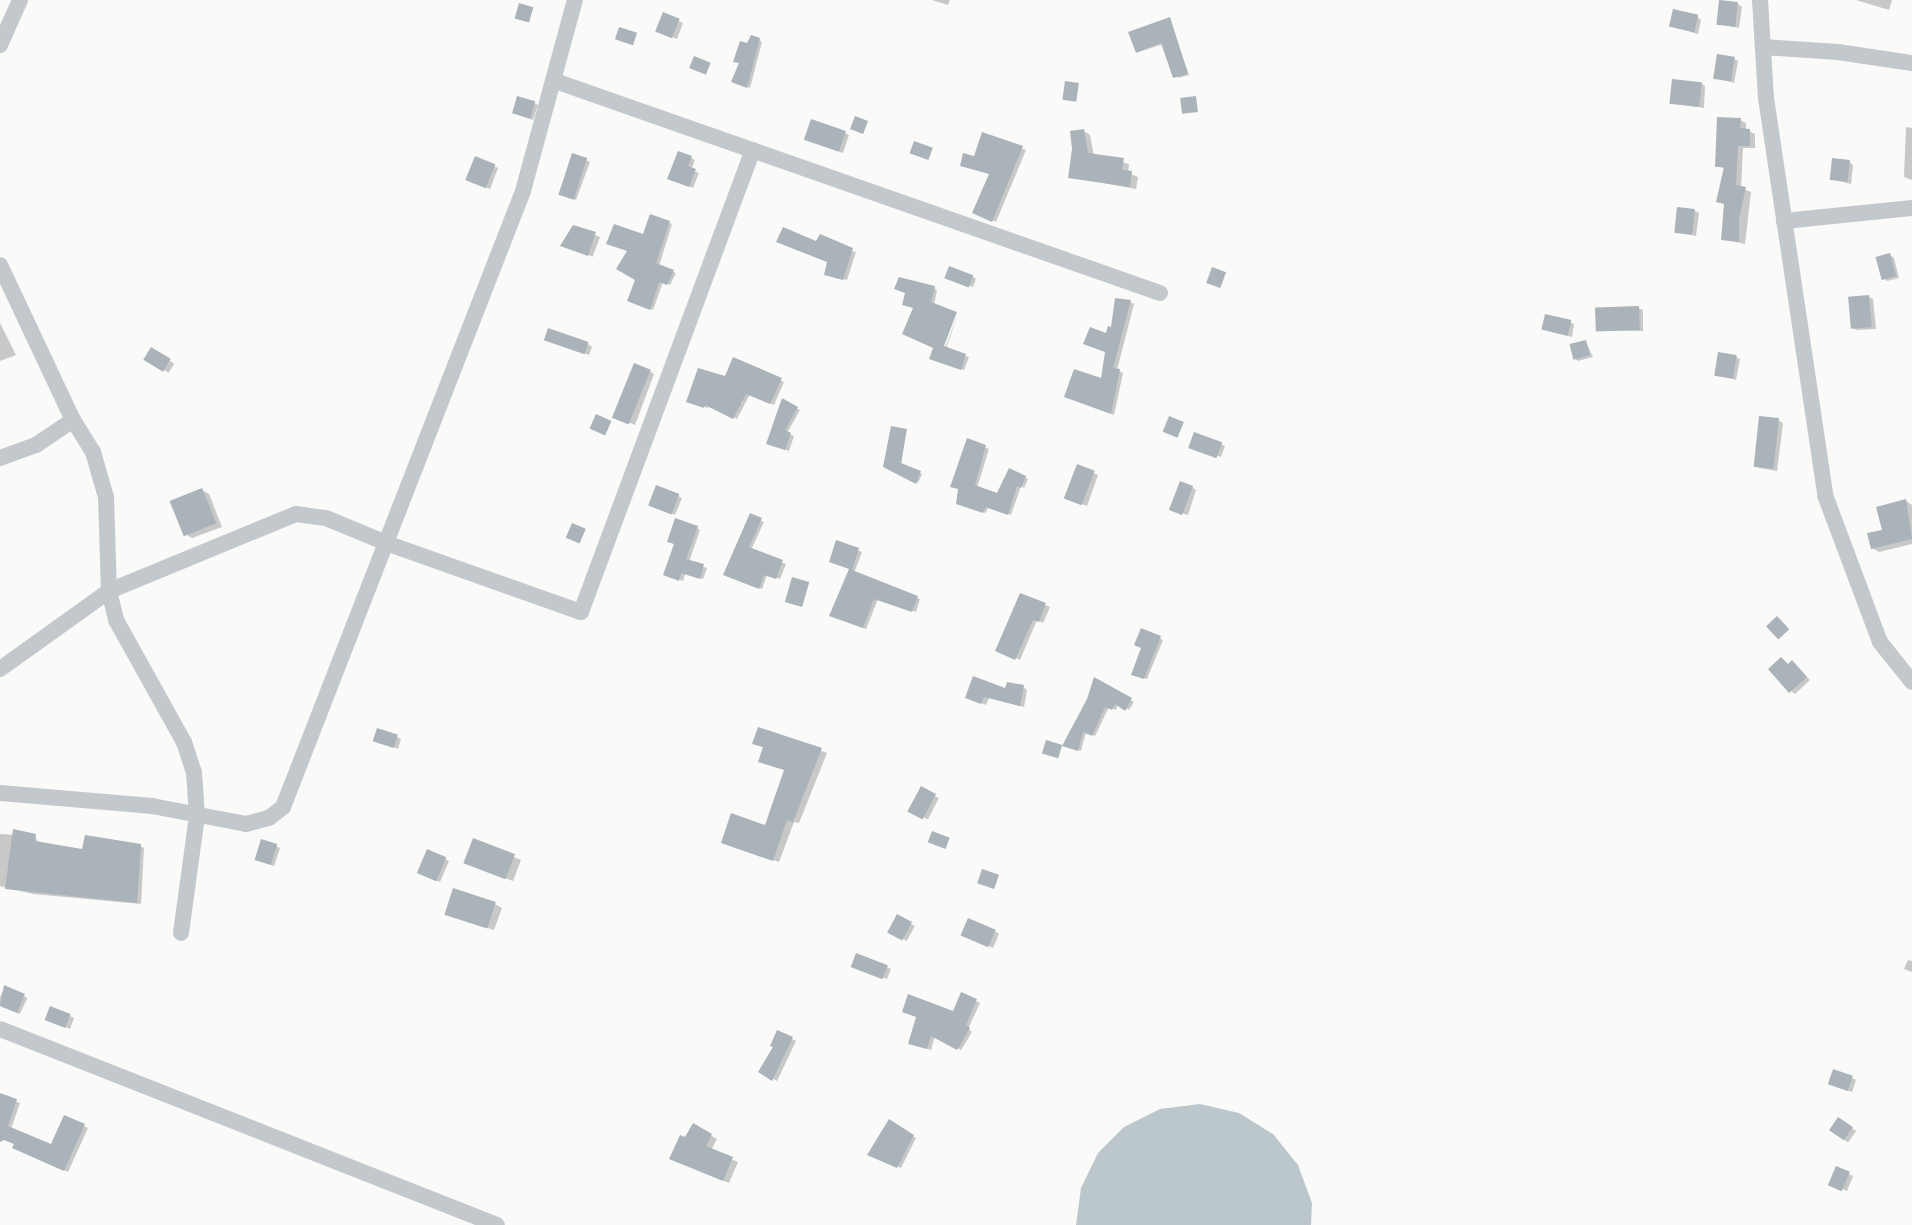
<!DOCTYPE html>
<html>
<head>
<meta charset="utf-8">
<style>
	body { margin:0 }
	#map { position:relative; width:1912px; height:1225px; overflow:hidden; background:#fafaf8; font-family:"Space Grotesk",sans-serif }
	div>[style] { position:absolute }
	.water>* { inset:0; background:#bbc7cb }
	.shadow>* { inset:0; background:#0003; transform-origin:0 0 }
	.building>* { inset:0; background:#aab3b9; transform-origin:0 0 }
	.street>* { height:16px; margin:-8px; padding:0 8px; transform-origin:8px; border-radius:8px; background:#c3c8cc }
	span { translate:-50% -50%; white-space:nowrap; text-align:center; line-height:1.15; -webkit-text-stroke:8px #fff; paint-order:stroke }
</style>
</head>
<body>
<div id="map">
	<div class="water">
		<i style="clip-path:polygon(1200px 1104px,1239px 1113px,1273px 1134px,1298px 1165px,1312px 1203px,1311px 1225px,1076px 1225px,1081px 1188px,1098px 1153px,1124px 1127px,1160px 1109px)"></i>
	</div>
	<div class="shadow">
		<i style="clip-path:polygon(932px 0,950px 0,948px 5px)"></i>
		<i style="clip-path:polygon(1856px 0,1892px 0,1889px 10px)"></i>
		<i style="clip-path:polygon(1738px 4px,1742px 7px,1739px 28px,1718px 24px)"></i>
		<i style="clip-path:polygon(1697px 17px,1701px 20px,1698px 34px,1672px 26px)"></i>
		<i style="clip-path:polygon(1170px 20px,1189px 75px,1178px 78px,1164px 44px,1138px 52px)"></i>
		<i style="clip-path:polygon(679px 21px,683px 23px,677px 39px,662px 33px)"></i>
		<i style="clip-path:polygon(759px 40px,762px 42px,750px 88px,734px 81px,748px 46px)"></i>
		<i style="clip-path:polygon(1734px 59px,1738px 61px,1734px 83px,1714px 77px)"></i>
		<i style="clip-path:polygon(1701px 83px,1705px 86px,1704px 108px,1672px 103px)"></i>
		<i style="clip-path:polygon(534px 103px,538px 105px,533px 120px,518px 115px)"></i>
		<i style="clip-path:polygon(1740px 120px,1746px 123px,1746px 130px,1755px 134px,1755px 148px,1743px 148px,1741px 188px,1751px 192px,1745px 244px,1723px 239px,1724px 204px,1718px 201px,1725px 169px,1717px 166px)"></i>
		<i style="clip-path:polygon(1906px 127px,1912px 128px,1912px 180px,1904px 177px)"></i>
		<i style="clip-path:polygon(1084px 131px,1090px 135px,1094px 156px,1129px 164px,1128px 173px,1138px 177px,1136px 189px,1070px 177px)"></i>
		<i style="clip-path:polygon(845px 133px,849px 135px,843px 153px,810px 141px)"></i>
		<i style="clip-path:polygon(984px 134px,1026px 150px,996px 222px,978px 214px,991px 174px,975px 159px)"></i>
		<i style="clip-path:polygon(476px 158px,498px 168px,490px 189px,471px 182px)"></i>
		<i style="clip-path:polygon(691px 158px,695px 160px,691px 170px,699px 173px,693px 188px,674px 180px)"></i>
		<i style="clip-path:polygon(586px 160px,590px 162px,576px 200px,565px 196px)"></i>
		<i style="clip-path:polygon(1849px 162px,1853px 165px,1851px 184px,1831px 179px)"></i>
		<i style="clip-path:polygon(1695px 211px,1699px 213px,1696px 236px,1677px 232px)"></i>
		<i style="clip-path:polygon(651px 216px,672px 224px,659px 266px,676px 273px,670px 285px,663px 282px,653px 310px,632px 302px,637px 279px,629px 251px,645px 237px)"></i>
		<i style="left:574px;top:227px;width:28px;height:21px;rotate:21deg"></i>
		<i style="clip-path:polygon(818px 244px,856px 252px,847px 280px,830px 276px,830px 261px)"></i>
		<i style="clip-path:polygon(1890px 255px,1894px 258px,1899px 278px,1887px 281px,1883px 278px)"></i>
		<i style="clip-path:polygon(972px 276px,976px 279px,973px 287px,952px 280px)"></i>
		<i style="clip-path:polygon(934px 288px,937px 290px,934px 305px,939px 355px,942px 356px,958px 314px,946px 349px,969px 357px,964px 370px,934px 360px,935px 347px,904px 333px)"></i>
		<i style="clip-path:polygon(1869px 297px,1873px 299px,1876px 329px,1857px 330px,1852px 328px)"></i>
		<i style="clip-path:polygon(1130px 302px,1134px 304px,1117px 370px,1123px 373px,1114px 415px,1070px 398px,1102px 381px,1108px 336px)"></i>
		<i style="clip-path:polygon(1638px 308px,1643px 310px,1643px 331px,1597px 330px)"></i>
		<i style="clip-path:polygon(1570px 322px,1574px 324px,1572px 337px,1547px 331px)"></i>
		<i style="clip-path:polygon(0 323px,16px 355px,0 361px)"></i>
		<i style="clip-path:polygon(550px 341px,588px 344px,592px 347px,589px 355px)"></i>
		<i style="clip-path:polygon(1586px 342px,1593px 357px,1578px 361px,1574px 358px)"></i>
		<i style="left:152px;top:350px;width:26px;height:11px;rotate:31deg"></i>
		<i style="clip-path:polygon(1736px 357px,1740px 359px,1736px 380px,1715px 374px)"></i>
		<i style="clip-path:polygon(734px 360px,784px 382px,774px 405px,750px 394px,737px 419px,709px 405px,708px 408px,688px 401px,726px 378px)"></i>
		<i style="clip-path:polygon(650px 371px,654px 374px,635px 425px,620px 419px)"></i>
		<i style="clip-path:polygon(783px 401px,800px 410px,787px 433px,794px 436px,789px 451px,772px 445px)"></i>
		<i style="clip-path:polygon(1778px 420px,1783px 423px,1777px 471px,1759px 468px,1755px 466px)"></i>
		<i style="clip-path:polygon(906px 430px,901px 465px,922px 474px,918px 483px,886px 466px)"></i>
		<i style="clip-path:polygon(968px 441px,989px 449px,977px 488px,998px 495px,1010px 470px,1028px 479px,1024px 488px,1021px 486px,1011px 515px,988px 507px,986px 513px,961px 505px)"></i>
		<i style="clip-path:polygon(1221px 444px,1225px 446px,1221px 457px,1192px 447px)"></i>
		<i style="clip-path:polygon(1078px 467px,1098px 475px,1087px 506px,1071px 500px)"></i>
		<i style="clip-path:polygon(1192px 487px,1196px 490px,1188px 515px,1177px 512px)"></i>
		<i style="clip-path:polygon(202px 490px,209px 494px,222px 527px,192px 538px,185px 534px)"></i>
		<i style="clip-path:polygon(678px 496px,682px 498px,675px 515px,655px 507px)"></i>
		<i style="clip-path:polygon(1906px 501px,1912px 505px,1912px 544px,1879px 552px,1872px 548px)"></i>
		<i style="clip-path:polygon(751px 516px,764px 522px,751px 550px,786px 564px,780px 579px,767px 575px,762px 589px,729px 576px)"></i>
		<i style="clip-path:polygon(697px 528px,700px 530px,689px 562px,707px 568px,703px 579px,685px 574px,683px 581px,669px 576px)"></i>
		<i style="clip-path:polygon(838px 543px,862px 552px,854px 573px,920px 599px,916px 612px,878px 599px,866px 629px,834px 617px,851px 568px)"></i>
		<i style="clip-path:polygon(1021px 595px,1050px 607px,1043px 623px,1037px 620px,1020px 660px,1002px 652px)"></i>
		<i style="clip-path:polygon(1160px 638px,1163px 640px,1147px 679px,1137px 676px)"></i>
		<i style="clip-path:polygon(1796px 665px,1810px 680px,1795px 694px,1791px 691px,1789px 666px)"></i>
		<i style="clip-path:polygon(1095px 680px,1134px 702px,1129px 710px,1118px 704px,1116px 710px,1109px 707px,1095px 736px,1086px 732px,1081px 751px,1068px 747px)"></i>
		<i style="clip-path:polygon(1023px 687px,1027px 690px,1024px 707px,989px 698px,986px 705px,971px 699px)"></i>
		<i style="clip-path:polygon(759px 729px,827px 753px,799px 823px,794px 822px,779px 862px,729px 845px,767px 827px,786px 770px,765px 748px,754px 743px)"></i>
		<i style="clip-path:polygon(397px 737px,401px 739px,398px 749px,380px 742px)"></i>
		<i style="left:921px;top:789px;width:20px;height:24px;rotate:27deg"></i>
		<i style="clip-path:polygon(0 834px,35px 836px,38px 843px,84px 851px,140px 846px,144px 848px,141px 904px,33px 894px,0 886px)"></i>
		<i style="clip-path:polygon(474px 841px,521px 860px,513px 881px,473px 866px)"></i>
		<i style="clip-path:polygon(276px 846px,280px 848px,274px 866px,260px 861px)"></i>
		<i style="clip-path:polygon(428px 851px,449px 861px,440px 882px,423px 875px)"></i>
		<i style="clip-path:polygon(495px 904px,502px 908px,494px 930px,453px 917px)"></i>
		<i style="left:898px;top:917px;width:19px;height:17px;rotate:28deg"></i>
		<i style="clip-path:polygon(995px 931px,999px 934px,993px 948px,967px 936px)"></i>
		<i style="clip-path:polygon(1908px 960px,1912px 961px,1912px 972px,1904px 969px)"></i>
		<i style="clip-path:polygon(887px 967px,891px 969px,887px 979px,857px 968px)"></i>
		<i style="left:5px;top:987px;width:25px;height:18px;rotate:26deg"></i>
		<i style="clip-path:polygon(962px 995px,980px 1003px,968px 1029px,972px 1032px,961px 1050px,935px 1036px,931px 1050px,914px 1045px,918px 1017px,954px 1014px)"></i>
		<i style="clip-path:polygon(70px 1016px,74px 1018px,70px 1029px,51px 1021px)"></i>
		<i style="clip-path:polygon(778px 1032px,796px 1041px,777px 1081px,760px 1071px,776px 1047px)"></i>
		<i style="clip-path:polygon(1852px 1078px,1856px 1080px,1852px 1092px,1834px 1086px)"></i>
		<i style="clip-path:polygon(0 1095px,20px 1103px,11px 1129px,52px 1147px,65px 1118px,88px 1128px,68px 1172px,0 1137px)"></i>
		<i style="left:1839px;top:1119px;width:21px;height:14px;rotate:35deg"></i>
		<i style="clip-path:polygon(890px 1122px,916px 1138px,901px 1168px,870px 1154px)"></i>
		<i style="clip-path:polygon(693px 1125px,717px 1139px,711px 1150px,738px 1162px,729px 1183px,678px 1161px)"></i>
		<i style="clip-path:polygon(1837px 1169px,1853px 1176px,1847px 1191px,1835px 1186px)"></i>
	</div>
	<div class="building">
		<i style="left:1719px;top:0;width:19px;height:25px;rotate:6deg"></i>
		<i style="left:519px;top:3px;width:15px;height:16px;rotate:16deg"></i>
		<i style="left:1673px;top:9px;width:26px;height:18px;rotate:13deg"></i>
		<i style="left:663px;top:12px;width:18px;height:21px;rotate:22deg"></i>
		<i style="clip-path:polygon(1170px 17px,1188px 74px,1173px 78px,1161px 43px,1136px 53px,1128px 32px)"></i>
		<i style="left:619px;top:27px;width:19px;height:13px;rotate:18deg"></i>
		<i style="clip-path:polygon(751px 35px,760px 38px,747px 88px,731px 82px,739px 63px,733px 62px,740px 41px,747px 43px)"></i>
		<i style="left:1717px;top:54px;width:18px;height:25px;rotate:9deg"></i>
		<i style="left:694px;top:56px;width:18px;height:13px;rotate:22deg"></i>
		<i style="left:1672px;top:79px;width:30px;height:25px;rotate:6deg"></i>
		<i style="left:1065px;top:81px;width:14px;height:19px;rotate:8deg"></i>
		<i style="left:517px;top:96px;width:19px;height:18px;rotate:16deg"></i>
		<i style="left:1196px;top:96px;width:16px;height:16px;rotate:83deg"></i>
		<i style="left:855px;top:116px;width:14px;height:14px;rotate:21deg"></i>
		<i style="clip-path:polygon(1717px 117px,1741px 118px,1740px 128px,1750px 129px,1750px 146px,1738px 146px,1736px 185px,1746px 187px,1739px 219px,1739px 242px,1721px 240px,1724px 204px,1716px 202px,1724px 167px,1715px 167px)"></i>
		<i style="left:811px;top:119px;width:37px;height:22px;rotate:19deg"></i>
		<i style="clip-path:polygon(1084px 129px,1088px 153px,1124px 158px,1122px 170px,1132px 171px,1130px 187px,1068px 178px,1072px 149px,1070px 131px)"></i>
		<i style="clip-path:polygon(982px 132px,1023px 146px,992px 222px,972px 213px,989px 174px,960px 166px,963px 153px,974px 156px)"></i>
		<i style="left:914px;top:141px;width:20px;height:13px;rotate:20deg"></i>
		<i style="clip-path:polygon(678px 151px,692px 156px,688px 166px,696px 169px,689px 187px,667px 179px)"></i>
		<i style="left:572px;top:153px;width:16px;height:44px;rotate:18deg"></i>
		<i style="left:475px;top:156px;width:22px;height:26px;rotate:22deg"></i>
		<i style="left:1832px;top:158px;width:18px;height:22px;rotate:6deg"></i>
		<i style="left:1677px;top:207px;width:18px;height:26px;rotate:6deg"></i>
		<i style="clip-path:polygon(650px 214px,670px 221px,656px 263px,674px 270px,667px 285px,659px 282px,650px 310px,627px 301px,635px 280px,616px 269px,627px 251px,606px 244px,614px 224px,643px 234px)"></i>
		<i style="clip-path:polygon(573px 225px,596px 232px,588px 256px,560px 246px)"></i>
		<i style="clip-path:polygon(783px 227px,816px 241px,820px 234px,853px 248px,843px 280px,824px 275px,827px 262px,776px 242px)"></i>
		<i style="left:1890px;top:253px;width:24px;height:15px;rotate:75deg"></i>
		<i style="left:949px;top:266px;width:26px;height:13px;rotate:21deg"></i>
		<i style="left:1212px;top:267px;width:15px;height:17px;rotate:20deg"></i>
		<i style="clip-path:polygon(899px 277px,935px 286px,931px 302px,957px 312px,944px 346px,966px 354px,961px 370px,929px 359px,933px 348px,902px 334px,913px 308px,902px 305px,905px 293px,894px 289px)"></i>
		<i style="left:1869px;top:295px;width:32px;height:21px;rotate:85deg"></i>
		<i style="clip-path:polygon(1115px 298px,1131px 300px,1113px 368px,1120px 369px,1111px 414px,1064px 397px,1074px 369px,1101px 378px,1105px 352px,1083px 344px,1090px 327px,1106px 333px,1108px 326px,1111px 327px)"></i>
		<i style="left:1639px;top:306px;width:24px;height:44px;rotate:88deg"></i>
		<i style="left:1545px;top:314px;width:27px;height:16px;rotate:13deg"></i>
		<i style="left:548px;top:328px;width:43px;height:13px;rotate:19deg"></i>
		<i style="left:1586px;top:340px;width:16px;height:17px;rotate:76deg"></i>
		<i style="left:151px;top:347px;width:23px;height:15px;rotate:31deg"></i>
		<i style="left:1718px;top:352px;width:19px;height:24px;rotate:9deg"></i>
		<i style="clip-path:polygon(733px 357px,782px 378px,770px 404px,746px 394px,733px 419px,705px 405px,704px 408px,686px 402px,698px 368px,725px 376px)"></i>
		<i style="left:634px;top:363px;width:18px;height:59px;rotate:22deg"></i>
		<i style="clip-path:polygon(782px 398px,798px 407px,785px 430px,791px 433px,785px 450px,766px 444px)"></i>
		<i style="left:596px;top:414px;width:17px;height:16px;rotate:24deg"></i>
		<i style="left:1169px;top:416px;width:16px;height:17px;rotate:22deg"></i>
		<i style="left:1759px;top:416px;width:20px;height:51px;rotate:6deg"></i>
		<i style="clip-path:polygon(891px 426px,907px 429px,901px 463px,921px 471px,916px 484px,883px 467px)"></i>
		<i style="left:1194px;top:432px;width:30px;height:17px;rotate:20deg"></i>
		<i style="clip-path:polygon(967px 438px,986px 445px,975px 485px,997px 493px,1009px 468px,1026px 476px,1021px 488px,1017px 486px,1008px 515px,985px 507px,983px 513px,956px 504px,958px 489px,950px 487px)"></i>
		<i style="left:1077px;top:464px;width:19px;height:37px;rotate:21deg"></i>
		<i style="left:1180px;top:481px;width:14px;height:31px;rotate:21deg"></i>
		<i style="left:656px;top:485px;width:25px;height:22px;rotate:21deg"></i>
		<i style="left:202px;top:488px;width:38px;height:35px;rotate:68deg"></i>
		<i style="clip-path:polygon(1906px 499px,1912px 539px,1871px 549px,1867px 533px,1882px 530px,1876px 507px)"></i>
		<i style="clip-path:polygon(750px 513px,762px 518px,749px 547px,783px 560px,776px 579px,764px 575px,759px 589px,723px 575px)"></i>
		<i style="clip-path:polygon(675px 518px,698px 526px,686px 559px,704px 564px,700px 579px,681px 573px,679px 581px,663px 575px,674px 544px,667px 542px)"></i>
		<i style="left:572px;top:523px;width:15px;height:16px;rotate:23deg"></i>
		<i style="clip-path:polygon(836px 540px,859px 548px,852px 570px,918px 596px,912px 612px,874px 599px,863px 628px,829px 616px,849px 569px,829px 562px)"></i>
		<i style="left:792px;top:577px;width:18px;height:26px;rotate:16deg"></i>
		<i style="clip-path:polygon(1020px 593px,1046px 603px,1039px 622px,1033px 620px,1015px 660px,995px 651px)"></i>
		<i style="left:1777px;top:616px;width:18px;height:15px;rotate:47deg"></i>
		<i style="clip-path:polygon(1141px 628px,1161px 636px,1144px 679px,1131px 675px,1141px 648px,1134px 645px)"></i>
		<i style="clip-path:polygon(1781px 657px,1788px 664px,1792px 660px,1807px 677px,1789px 693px,1768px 669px)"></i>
		<i style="clip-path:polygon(973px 676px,1005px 688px,1007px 682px,1024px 685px,1020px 706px,984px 697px,981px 704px,965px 698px)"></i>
		<i style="clip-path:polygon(1094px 677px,1132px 698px,1125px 711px,1115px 704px,1112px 710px,1105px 707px,1092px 736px,1083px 732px,1078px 751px,1062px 746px,1087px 699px)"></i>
		<i style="clip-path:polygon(758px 727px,822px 748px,793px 822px,787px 820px,773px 861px,721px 843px,731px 813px,765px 825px,784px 770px,758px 762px,763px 747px,752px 744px)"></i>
		<i style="left:377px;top:728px;width:22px;height:14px;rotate:18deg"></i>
		<i style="left:1046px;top:740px;width:17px;height:14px;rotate:17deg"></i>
		<i style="left:921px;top:786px;width:17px;height:29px;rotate:28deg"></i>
		<i style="clip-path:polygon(13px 829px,36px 834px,35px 841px,82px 849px,85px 835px,141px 844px,137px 903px,5px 889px)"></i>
		<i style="left:932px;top:831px;width:19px;height:12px;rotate:21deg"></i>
		<i style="left:473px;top:838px;width:45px;height:27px;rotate:21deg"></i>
		<i style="left:261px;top:839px;width:17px;height:22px;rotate:17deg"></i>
		<i style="left:427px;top:849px;width:21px;height:26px;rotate:23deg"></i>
		<i style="left:982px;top:869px;width:18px;height:15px;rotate:19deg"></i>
		<i style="left:453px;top:888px;width:45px;height:28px;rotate:18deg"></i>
		<i style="left:897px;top:914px;width:17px;height:21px;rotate:28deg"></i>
		<i style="left:968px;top:918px;width:30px;height:19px;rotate:23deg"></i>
		<i style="left:856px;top:953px;width:34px;height:15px;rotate:21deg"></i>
		<i style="clip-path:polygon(4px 985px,25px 994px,17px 1013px,0 1006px)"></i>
		<i style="clip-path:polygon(961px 992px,977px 999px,966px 1025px,970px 1028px,957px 1050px,931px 1036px,927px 1049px,908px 1044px,916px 1017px,902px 1012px,908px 994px,953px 1011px)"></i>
		<i style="left:50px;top:1006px;width:22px;height:15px;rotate:21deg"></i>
		<i style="clip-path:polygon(777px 1030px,793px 1037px,772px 1081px,758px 1072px,773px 1047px,770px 1046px)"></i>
		<i style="left:1833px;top:1069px;width:21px;height:16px;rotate:19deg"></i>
		<i style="clip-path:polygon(0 1093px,17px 1099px,8px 1126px,51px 1144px,64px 1115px,85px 1124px,64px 1171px,12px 1148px,14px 1144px,4px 1140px,0 1142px)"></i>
		<i style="left:1838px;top:1117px;width:18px;height:16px;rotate:34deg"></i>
		<i style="clip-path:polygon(889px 1119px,914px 1135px,897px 1168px,867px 1155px)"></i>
		<i style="clip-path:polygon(693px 1123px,712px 1134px,706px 1146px,733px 1157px,723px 1181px,669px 1159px,680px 1135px,685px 1137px)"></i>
		<i style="left:1836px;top:1166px;width:15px;height:21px;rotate:23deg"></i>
	</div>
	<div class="street">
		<i style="left:1760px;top:0;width:98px;rotate:86.5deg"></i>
		<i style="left:1766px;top:98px;width:401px;rotate:81.5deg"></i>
		<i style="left:1825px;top:495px;width:157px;rotate:69.5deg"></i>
		<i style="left:1880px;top:642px;width:51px;rotate:51.3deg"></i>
		<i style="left:0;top:45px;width:49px;rotate:-66deg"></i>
		<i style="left:1763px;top:47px;width:75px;rotate:3.8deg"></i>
		<i style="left:1838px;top:52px;width:75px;rotate:8.5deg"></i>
		<i style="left:555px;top:81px;width:641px;rotate:19.31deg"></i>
		<i style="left:1784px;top:221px;width:129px;rotate:-5.8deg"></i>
		<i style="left:0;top:265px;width:171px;rotate:64.8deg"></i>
		<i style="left:73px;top:420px;width:38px;rotate:58deg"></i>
		<i style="left:93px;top:452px;width:47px;rotate:73.9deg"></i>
		<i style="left:106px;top:497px;width:94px;rotate:88.2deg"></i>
		<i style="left:109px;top:591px;width:30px;rotate:76deg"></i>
		<i style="left:116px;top:620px;width:140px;rotate:60.9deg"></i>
		<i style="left:184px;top:742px;width:32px;rotate:72deg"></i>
		<i style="left:194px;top:772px;width:44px;rotate:86.1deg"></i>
		<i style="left:197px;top:816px;width:118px;rotate:97.8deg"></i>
		<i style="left:0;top:458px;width:38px;rotate:-20deg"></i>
		<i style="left:36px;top:445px;width:45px;rotate:-34deg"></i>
		<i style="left:0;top:669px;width:134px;rotate:-35.6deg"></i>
		<i style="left:109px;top:591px;width:202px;rotate:-22.4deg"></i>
		<i style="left:296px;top:514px;width:30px;rotate:8deg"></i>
		<i style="left:326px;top:518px;width:65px;rotate:22.6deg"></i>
		<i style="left:386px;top:543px;width:207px;rotate:19.5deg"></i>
		<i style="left:581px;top:612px;width:493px;rotate:-69.6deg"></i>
		<i style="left:0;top:793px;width:153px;rotate:4.9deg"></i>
		<i style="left:152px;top:806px;width:96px;rotate:10.8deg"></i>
		<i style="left:246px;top:824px;width:24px;rotate:-15deg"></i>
		<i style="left:269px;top:818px;width:18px;rotate:-38deg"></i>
		<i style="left:283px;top:807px;width:661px;rotate:-68.71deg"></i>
		<i style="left:523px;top:191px;width:198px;rotate:-74.8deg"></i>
		<i style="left:0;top:1029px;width:534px;rotate:21.52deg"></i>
	</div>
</div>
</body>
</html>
